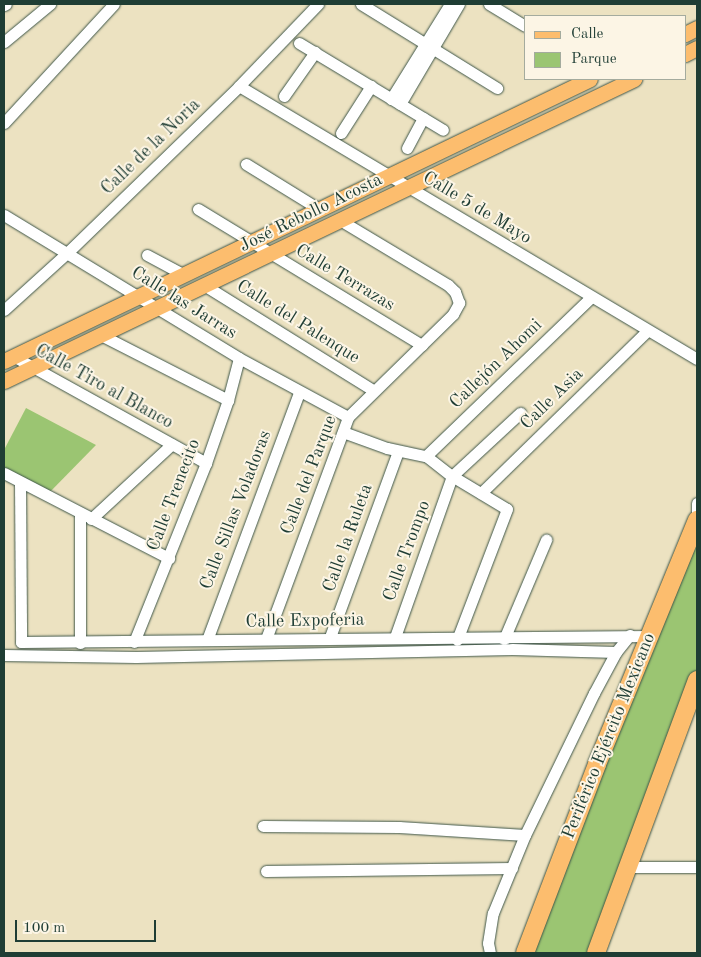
<!DOCTYPE html>
<html>
<head>
<meta charset="utf-8">
<style>
	body { margin:0 }
	#map { position:relative; width:701px; height:957px; overflow:hidden; background:#ece2c1; font-family:"Old Standard TT",serif }
	div>[style] { position:absolute }
	.green>* { inset:0; background:#9bc572 }
	.roads { filter:drop-shadow(0 0 1px #3e5649) drop-shadow(0 0 1px #3e5649) }
	.minor>* { height:11px; margin:-5.5px; padding:0 5.5px; transform-origin:5.5px; border-radius:5.5px; background:#fff }
	.major>* { height:15px; margin:-7.5px; padding:0 7.5px; transform-origin:7.5px; border-radius:7.5px; background:#fcbd6e }
	.highway>* { height:18px; margin:-9px; padding:0 9px; transform-origin:9px; border-radius:9px; background:#fcbd6e }
	span { translate:-50% -50%; white-space:nowrap; text-align:center; line-height:1.15; -webkit-text-stroke:4px #fcf5e5; paint-order:stroke }
	.street-label { font-size:18px; color:#1f3d34 }
	.frame { position:absolute; inset:0; border:5px solid #1f3d34; pointer-events:none }
	.legend { position:absolute; left:524px; top:15px; width:162px; height:65px; box-sizing:border-box; background:#fcf5e5; border:1px solid #a4ab9e; margin:0; padding:6px 9px; list-style:none; font-size:15px; color:#1f3d34 }
	.legend li { display:flex; align-items:center; gap:10px; height:25px }
	.legend b { width:25px; border:1px solid #a4ab9e }
	.scale { position:absolute; left:15px; top:920px; width:141px; height:22px; box-sizing:border-box; border:2px solid #1f3d34; border-top:0; padding-left:6px; font-size:15px; line-height:18px; white-space:nowrap; color:#1f3d34; -webkit-text-stroke:4px #fcf5e5; paint-order:stroke }
</style>
</head>
<body>
<div id="map">
	<div class="green">
		<i style="clip-path:polygon(26px 408px,96px 445px,47px 495px,4px 473px,4px 450px)"></i>
		<i style="clip-path:polygon(697px 526px,697px 673px,590px 953px,530px 953px)"></i>
	</div>
	<div class="roads">
		<div class="minor">
			<i style="left:361px;top:4px;width:160px;rotate:31.7deg"></i>
			<i style="left:489px;top:4px;width:42px;rotate:31.4deg"></i>
			<i style="left:4px;top:5px;width:2px;rotate:-27deg"></i>
			<i style="left:4px;top:42px;width:60px;rotate:-39.6deg"></i>
			<i style="left:299px;top:43px;width:168px;rotate:31.1deg"></i>
			<i style="left:239px;top:86px;width:533px;rotate:30.8deg"></i>
			<i style="left:284px;top:96px;width:54px;rotate:-54.8deg"></i>
			<i style="left:391px;top:99px;width:112px;rotate:-58.2deg"></i>
			<i style="left:400px;top:104px;width:116px;rotate:-59.5deg"></i>
			<i style="left:4px;top:123px;width:162px;rotate:-47.3deg"></i>
			<i style="left:341px;top:133px;width:56px;rotate:-57.4deg"></i>
			<i style="left:407px;top:148px;width:34px;rotate:-62deg"></i>
			<i style="left:246px;top:164px;width:86px;rotate:31.7deg"></i>
			<i style="left:198px;top:209px;width:262px;rotate:31.3deg"></i>
			<i style="left:4px;top:215px;width:275px;rotate:31.3deg"></i>
			<i style="left:239px;top:358px;width:124px;rotate:28.4deg"></i>
			<i style="left:147px;top:255px;width:40px;rotate:28deg"></i>
			<i style="left:204px;top:285px;width:199px;rotate:31.9deg"></i>
			<i style="left:4px;top:310px;width:86px;rotate:-42.2deg"></i>
			<i style="left:68px;top:252px;width:238px;rotate:-44.1deg"></i>
			<i style="left:239px;top:86px;width:114px;rotate:-46.1deg"></i>
			<i style="left:101px;top:335px;width:143px;rotate:27.1deg"></i>
			<i style="left:13px;top:356px;width:221px;rotate:29deg"></i>
			<i style="left:343px;top:432px;width:47px;rotate:20deg"></i>
			<i style="left:387px;top:448px;width:40px;rotate:12deg"></i>
			<i style="left:426px;top:456px;width:33px;rotate:38deg"></i>
			<i style="left:452px;top:476px;width:64px;rotate:31deg"></i>
			<i style="left:507px;top:509px;width:140px;rotate:110.9deg"></i>
			<i style="left:426px;top:456px;width:229px;rotate:-43.9deg"></i>
			<i style="left:4px;top:473px;width:186px;rotate:27.3deg"></i>
			<i style="left:20px;top:482px;width:160px;rotate:89.6deg"></i>
			<i style="left:21px;top:642px;width:628px;rotate:-0.55deg"></i>
			<i style="left:481px;top:493px;width:232px;rotate:-44.3deg"></i>
			<i style="left:91px;top:519px;width:110px;rotate:-42.8deg"></i>
			<i style="left:697px;top:521px;width:18px;rotate:-90deg"></i>
			<i style="left:330px;top:637px;width:198px;rotate:-69.9deg"></i>
			<i style="left:395px;top:637px;width:171px;rotate:-70.5deg"></i>
			<i style="left:452px;top:476px;width:93px;rotate:-42.8deg"></i>
			<i style="left:266px;top:639px;width:237px;rotate:-69.7deg"></i>
			<i style="left:348px;top:417px;width:147px;rotate:-44.4deg"></i>
			<i style="left:453px;top:314px;width:13px;rotate:-61deg"></i>
			<i style="left:459px;top:303px;width:12px;rotate:-110deg"></i>
			<i style="left:455px;top:292px;width:10px;rotate:-135deg"></i>
			<i style="left:448px;top:285px;width:126px;rotate:-149deg"></i>
			<i style="left:504px;top:639px;width:108px;rotate:-67deg"></i>
			<i style="left:207px;top:640px;width:265px;rotate:-69.6deg"></i>
			<i style="left:134px;top:642px;width:193px;rotate:-68.1deg"></i>
			<i style="left:206px;top:463px;width:67px;rotate:-70.8deg"></i>
			<i style="left:228px;top:400px;width:43px;rotate:-75.3deg"></i>
			<i style="left:80px;top:643px;width:130px;rotate:-90deg"></i>
			<i style="left:4px;top:655px;width:132px;rotate:0.9deg"></i>
			<i style="left:136px;top:657px;width:376px;rotate:-1.2deg"></i>
			<i style="left:512px;top:649px;width:104px;rotate:1.7deg"></i>
			<i style="left:263px;top:826px;width:136px;rotate:0.4deg"></i>
			<i style="left:399px;top:827px;width:126px;rotate:3.6deg"></i>
			<i style="left:628px;top:867px;width:69px"></i>
			<i style="left:266px;top:871px;width:246px;rotate:-0.7deg"></i>
			<i style="left:490px;top:953px;width:10px;rotate:-101deg"></i>
			<i style="left:488px;top:943px;width:30px;rotate:-81deg"></i>
			<i style="left:493px;top:913px;width:84px;rotate:-67.7deg"></i>
			<i style="left:525px;top:835px;width:158px;rotate:-64.1deg"></i>
			<i style="left:594px;top:693px;width:47px;rotate:-61.8deg"></i>
			<i style="left:616px;top:652px;width:22px;rotate:-51deg"></i>
		</div>
		<div class="major">
			<i style="left:685px;top:34px;width:13px;rotate:-27deg"></i>
			<i style="left:685px;top:54px;width:13px;rotate:-27deg"></i>
			<i style="left:4px;top:361px;width:650px;rotate:-25.7deg"></i>
			<i style="left:4px;top:381px;width:699px;rotate:-25.61deg"></i>
		</div>
		<div class="highway">
			<i style="left:525px;top:953px;width:202px;rotate:-69.1deg"></i>
			<i style="left:597px;top:764px;width:264px;rotate:-67.7deg"></i>
			<i style="left:596px;top:953px;width:291px;rotate:-69.7deg"></i>
		</div>
	</div>
	<div class="street-label">
		<span style="left:151px;top:147px;rotate:-44deg">Calle de la Noria</span>
		<span style="left:477px;top:208px;rotate:31deg">Calle 5 de Mayo</span>
		<span style="left:311px;top:213px;rotate:-26deg">José Rebollo Acosta</span>
		<span style="left:345px;top:278px;rotate:31deg">Calle Terrazas</span>
		<span style="left:184px;top:303px;rotate:32deg">Calle las Jarras</span>
		<span style="left:298px;top:322px;rotate:32deg">Calle del Palenque</span>
		<span style="left:496px;top:364px;rotate:-44deg">Callejón Ahomi</span>
		<span style="left:104px;top:387px;rotate:29deg">Calle Tiro al Blanco</span>
		<span style="left:552px;top:399px;rotate:-44deg">Calle Asia</span>
		<span style="left:309px;top:475px;rotate:-69deg">Calle del Parque</span>
		<span style="left:174px;top:495px;rotate:-69deg">Calle Trenecito</span>
		<span style="left:236px;top:510px;rotate:-69deg">Calle Sillas Voladoras</span>
		<span style="left:348px;top:538px;rotate:-70deg">Calle la Ruleta</span>
		<span style="left:407px;top:551px;rotate:-70deg">Calle Trompo</span>
		<span style="left:305px;top:621px;rotate:-1deg">Calle Expoferia</span>
		<span style="left:609px;top:736px;rotate:-68deg">Periférico Ejército Mexicano</span>
	</div>
	<div class="frame"></div>
	<ul class="legend">
	<li><b style="height:6px;background:#fcbd6e"></b>Calle</li>
	<li><b style="height:14px;background:#9bc572"></b>Parque</li>
	</ul>
	<div class="scale">100 m</div>
</div>
</body>
</html>
